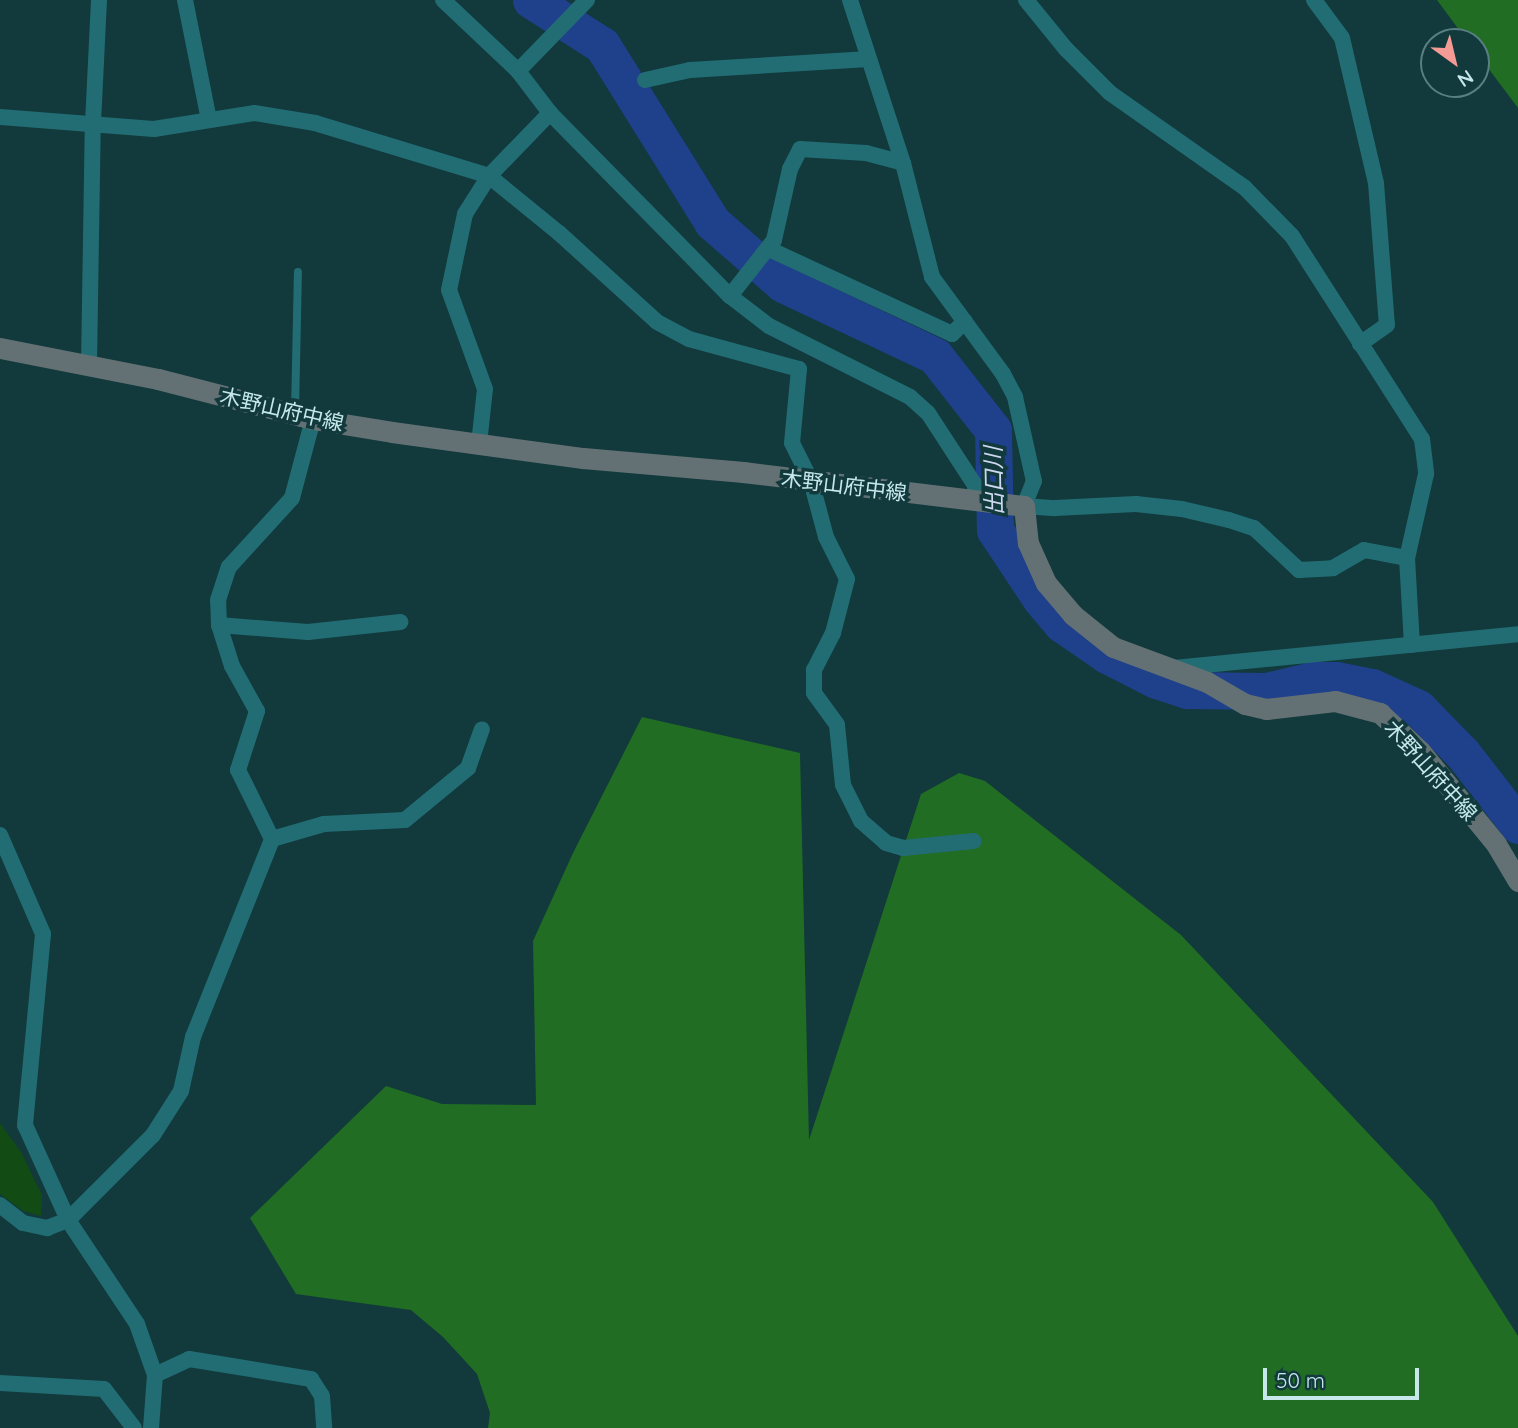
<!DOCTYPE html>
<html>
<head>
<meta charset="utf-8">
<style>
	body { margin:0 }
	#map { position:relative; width:1518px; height:1428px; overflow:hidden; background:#12393c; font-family:Quicksand,"Noto Sans JP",sans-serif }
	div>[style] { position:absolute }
	.green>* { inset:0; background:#134b14 }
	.forest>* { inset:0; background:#216d23 }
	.river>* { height:37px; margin:-18.5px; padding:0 18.5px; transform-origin:18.5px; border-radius:18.5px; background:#1f408b }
	.lane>* { height:8px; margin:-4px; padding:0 4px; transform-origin:4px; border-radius:4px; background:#216d73 }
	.street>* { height:16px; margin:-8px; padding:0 8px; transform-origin:8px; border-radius:8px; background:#216d73 }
	.secondary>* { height:21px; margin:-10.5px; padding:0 10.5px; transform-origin:10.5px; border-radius:10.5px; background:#637174 }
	span { translate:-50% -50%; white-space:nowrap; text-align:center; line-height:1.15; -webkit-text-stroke:7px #12393c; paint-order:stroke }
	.street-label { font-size:21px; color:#c6e8eb }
	.water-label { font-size:23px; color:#ced9ef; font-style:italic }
	.north { position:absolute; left:1420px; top:28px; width:70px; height:70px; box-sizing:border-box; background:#12393c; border:2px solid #5a7f82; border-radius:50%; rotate:146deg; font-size:19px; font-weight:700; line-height:28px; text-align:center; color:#c6e8eb }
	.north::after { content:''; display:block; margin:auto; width:24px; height:32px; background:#f59b96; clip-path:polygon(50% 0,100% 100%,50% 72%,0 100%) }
	.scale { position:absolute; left:1263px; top:1368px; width:156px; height:32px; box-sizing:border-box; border:4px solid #c6e8eb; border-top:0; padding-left:9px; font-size:21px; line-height:24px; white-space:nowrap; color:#c6e8eb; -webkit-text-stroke:5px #12393c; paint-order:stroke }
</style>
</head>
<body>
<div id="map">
	<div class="green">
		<i style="clip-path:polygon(0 1123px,21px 1152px,42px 1195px,41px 1216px,23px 1211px,0 1194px)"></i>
	</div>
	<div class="forest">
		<i style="clip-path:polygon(1437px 0,1518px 0,1518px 108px,1476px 52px,1476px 42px,1468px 42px)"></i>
		<i style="clip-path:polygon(642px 717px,800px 753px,809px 1140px,921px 794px,959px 773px,985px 781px,1181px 935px,1433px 1202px,1518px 1336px,1518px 1428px,488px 1428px,490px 1413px,477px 1374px,443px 1337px,411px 1310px,296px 1294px,250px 1218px,386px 1086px,442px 1104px,536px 1105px,533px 941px,573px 853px)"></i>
	</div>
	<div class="river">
		<i style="left:531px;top:0;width:84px;rotate:32.4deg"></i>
		<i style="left:602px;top:45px;width:208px;rotate:58.1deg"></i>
		<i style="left:712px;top:222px;width:94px;rotate:41.1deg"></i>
		<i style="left:783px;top:284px;width:168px;rotate:25.3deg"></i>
		<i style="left:935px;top:356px;width:94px;rotate:51.9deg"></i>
		<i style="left:993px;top:430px;width:100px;rotate:88.9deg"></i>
		<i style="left:995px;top:530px;width:82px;rotate:56.5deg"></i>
		<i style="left:1040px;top:598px;width:34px;rotate:50deg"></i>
		<i style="left:1062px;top:624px;width:55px;rotate:34.6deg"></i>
		<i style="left:1107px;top:655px;width:55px;rotate:27deg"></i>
		<i style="left:1156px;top:680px;width:33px;rotate:18deg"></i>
		<i style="left:1187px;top:690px;width:79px;rotate:0.7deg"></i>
		<i style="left:1266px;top:691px;width:48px;rotate:-13.2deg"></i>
		<i style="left:1313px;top:680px;width:23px"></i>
		<i style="left:1336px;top:680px;width:37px;rotate:11deg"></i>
		<i style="left:1372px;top:687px;width:51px;rotate:24.5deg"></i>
		<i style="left:1418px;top:708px;width:64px;rotate:45.6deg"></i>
		<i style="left:1463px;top:754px;width:90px;rotate:52.2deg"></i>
	</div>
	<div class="lane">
		<i style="left:295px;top:412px;width:140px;rotate:-88.8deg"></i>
	</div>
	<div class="street">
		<i style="left:185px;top:0;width:122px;rotate:78.7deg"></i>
		<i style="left:443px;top:0;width:103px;rotate:43.4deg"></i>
		<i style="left:518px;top:71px;width:53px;rotate:52.7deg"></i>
		<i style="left:550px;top:113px;width:257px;rotate:45.5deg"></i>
		<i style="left:730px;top:296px;width:49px;rotate:37.6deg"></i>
		<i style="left:769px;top:326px;width:158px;rotate:26.7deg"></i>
		<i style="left:910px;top:397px;width:24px;rotate:42deg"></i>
		<i style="left:928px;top:413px;width:86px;rotate:56.9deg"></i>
		<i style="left:975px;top:485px;width:17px;rotate:87deg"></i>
		<i style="left:850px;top:0;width:171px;rotate:72deg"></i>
		<i style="left:903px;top:163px;width:118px;rotate:75.7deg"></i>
		<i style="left:932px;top:277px;width:120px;rotate:53.8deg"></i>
		<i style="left:1003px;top:374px;width:26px;rotate:62deg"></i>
		<i style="left:1015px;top:397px;width:86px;rotate:77.3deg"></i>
		<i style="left:1034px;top:481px;width:27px;rotate:112deg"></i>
		<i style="left:1024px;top:506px;width:31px;rotate:4deg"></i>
		<i style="left:1055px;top:508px;width:81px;rotate:-2.8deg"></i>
		<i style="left:1136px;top:504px;width:46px;rotate:6.2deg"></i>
		<i style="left:1182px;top:509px;width:48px;rotate:13.2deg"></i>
		<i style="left:1229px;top:520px;width:26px;rotate:18deg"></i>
		<i style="left:1254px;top:528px;width:62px;rotate:43deg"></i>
		<i style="left:1299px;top:570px;width:34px;rotate:-3deg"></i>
		<i style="left:1333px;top:568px;width:36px;rotate:-30deg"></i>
		<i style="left:1364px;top:550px;width:44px;rotate:10.5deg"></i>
		<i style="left:1026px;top:0;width:63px;rotate:50.8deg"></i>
		<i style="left:1066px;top:49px;width:62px;rotate:45deg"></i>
		<i style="left:1110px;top:93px;width:165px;rotate:35.1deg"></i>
		<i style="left:1245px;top:188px;width:67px;rotate:45.6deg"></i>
		<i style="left:1292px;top:236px;width:241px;rotate:57.4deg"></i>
		<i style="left:1422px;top:439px;width:35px;rotate:83deg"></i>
		<i style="left:1426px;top:474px;width:86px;rotate:102.7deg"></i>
		<i style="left:1407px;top:558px;width:87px;rotate:86.7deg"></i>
		<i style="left:1314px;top:0;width:47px;rotate:53.6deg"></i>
		<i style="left:1342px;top:38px;width:149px;rotate:76.8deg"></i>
		<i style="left:1376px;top:183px;width:142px;rotate:85.6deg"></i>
		<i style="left:1387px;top:325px;width:33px;rotate:145deg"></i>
		<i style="left:518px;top:71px;width:99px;rotate:-45.8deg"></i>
		<i style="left:645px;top:80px;width:46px;rotate:-12.5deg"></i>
		<i style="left:690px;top:70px;width:179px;rotate:-3.5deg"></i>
		<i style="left:0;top:117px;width:154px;rotate:4.5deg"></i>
		<i style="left:154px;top:129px;width:101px;rotate:-9.1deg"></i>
		<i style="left:254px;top:113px;width:62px;rotate:9.3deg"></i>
		<i style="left:315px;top:123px;width:182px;rotate:16.9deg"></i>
		<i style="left:489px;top:176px;width:90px;rotate:39.2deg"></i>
		<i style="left:559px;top:233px;width:132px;rotate:42.2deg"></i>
		<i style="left:657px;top:322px;width:36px;rotate:28deg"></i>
		<i style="left:689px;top:339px;width:114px;rotate:15.3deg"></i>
		<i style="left:799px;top:369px;width:74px;rotate:95.4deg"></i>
		<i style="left:792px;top:443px;width:42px;rotate:63.4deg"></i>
		<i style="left:811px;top:481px;width:58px;rotate:75deg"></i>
		<i style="left:826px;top:537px;width:47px;rotate:63.4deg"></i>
		<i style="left:847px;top:579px;width:56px;rotate:104.5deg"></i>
		<i style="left:833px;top:633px;width:42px;rotate:117.2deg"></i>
		<i style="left:814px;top:670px;width:23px;rotate:90deg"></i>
		<i style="left:814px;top:693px;width:39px;rotate:54deg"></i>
		<i style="left:837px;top:725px;width:60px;rotate:84.3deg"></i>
		<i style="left:843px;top:785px;width:40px;rotate:63.4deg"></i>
		<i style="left:861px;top:821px;width:33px;rotate:41deg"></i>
		<i style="left:886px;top:843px;width:18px;rotate:16deg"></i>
		<i style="left:903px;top:848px;width:71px;rotate:-5.6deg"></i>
		<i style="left:769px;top:249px;width:202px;rotate:24.9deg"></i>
		<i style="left:952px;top:334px;width:18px;rotate:-45deg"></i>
		<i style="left:730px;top:296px;width:71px;rotate:-51.8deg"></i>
		<i style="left:774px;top:240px;width:73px;rotate:-77.3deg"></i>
		<i style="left:790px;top:169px;width:22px;rotate:-63deg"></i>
		<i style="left:800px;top:149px;width:66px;rotate:3.5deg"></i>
		<i style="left:866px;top:153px;width:38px;rotate:15deg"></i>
		<i style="left:89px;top:365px;width:242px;rotate:-89.1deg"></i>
		<i style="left:93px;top:123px;width:123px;rotate:-87.2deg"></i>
		<i style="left:479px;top:444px;width:55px;rotate:-83.8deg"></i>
		<i style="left:485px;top:389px;width:105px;rotate:-110deg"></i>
		<i style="left:449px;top:290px;width:78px;rotate:-78.1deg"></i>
		<i style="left:465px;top:214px;width:45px;rotate:-57.7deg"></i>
		<i style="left:489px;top:176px;width:88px;rotate:-45.9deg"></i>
		<i style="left:219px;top:625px;width:89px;rotate:4.5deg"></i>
		<i style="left:308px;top:632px;width:93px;rotate:-6.2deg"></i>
		<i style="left:1174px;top:668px;width:346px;rotate:-5.6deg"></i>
		<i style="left:0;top:835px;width:108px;rotate:66.5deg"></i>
		<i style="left:43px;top:934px;width:192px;rotate:95.4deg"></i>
		<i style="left:25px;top:1125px;width:104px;rotate:65.6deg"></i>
		<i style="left:68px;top:1220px;width:125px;rotate:56.4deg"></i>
		<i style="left:137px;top:1324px;width:54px;rotate:70.6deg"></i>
		<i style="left:155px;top:1375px;width:53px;rotate:94.3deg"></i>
		<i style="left:272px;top:839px;width:54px;rotate:-16.1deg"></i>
		<i style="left:324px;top:824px;width:81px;rotate:-2.8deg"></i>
		<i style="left:405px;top:820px;width:82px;rotate:-39.5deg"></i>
		<i style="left:468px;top:768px;width:41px;rotate:-70.3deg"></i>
		<i style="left:0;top:1205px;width:29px;rotate:38deg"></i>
		<i style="left:23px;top:1223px;width:25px;rotate:12deg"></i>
		<i style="left:47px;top:1228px;width:22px;rotate:-21deg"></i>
		<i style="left:68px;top:1220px;width:120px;rotate:-45deg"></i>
		<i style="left:153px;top:1135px;width:52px;rotate:-57.5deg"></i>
		<i style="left:181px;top:1091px;width:55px;rotate:-77.5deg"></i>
		<i style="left:193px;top:1037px;width:213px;rotate:-68.2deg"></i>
		<i style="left:272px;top:839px;width:77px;rotate:-116.2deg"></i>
		<i style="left:238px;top:770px;width:62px;rotate:-72.1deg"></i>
		<i style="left:257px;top:711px;width:51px;rotate:-119.1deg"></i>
		<i style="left:232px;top:666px;width:43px;rotate:-107.6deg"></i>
		<i style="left:219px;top:625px;width:25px;rotate:-92deg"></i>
		<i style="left:218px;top:600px;width:35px;rotate:-72deg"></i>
		<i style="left:229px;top:567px;width:93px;rotate:-47.6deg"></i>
		<i style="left:292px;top:498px;width:82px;rotate:-75.1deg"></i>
		<i style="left:155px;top:1375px;width:38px;rotate:-25deg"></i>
		<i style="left:189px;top:1359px;width:124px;rotate:9.3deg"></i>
		<i style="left:311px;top:1379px;width:20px;rotate:57deg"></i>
		<i style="left:322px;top:1396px;width:32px;rotate:86deg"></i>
		<i style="left:0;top:1383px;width:104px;rotate:3.3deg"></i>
		<i style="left:104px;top:1389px;width:49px;rotate:52.4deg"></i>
	</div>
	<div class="secondary">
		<i style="left:0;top:348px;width:161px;rotate:11.1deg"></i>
		<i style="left:158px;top:379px;width:160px;rotate:14.5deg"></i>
		<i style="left:313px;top:419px;width:80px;rotate:9.3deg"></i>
		<i style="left:392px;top:432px;width:193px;rotate:7.8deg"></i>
		<i style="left:583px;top:458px;width:161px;rotate:5deg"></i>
		<i style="left:743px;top:472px;width:283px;rotate:6.9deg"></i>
		<i style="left:1024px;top:506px;width:37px;rotate:84deg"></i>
		<i style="left:1028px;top:543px;width:44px;rotate:65.8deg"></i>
		<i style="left:1046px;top:583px;width:42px;rotate:49.8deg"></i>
		<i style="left:1073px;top:615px;width:51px;rotate:38.7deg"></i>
		<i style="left:1113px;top:647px;width:100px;rotate:20.4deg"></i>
		<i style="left:1207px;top:682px;width:44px;rotate:30.1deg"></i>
		<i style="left:1245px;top:704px;width:22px;rotate:13deg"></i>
		<i style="left:1266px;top:709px;width:69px;rotate:-6.6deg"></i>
		<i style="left:1335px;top:701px;width:47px;rotate:14.9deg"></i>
		<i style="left:1380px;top:713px;width:55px;rotate:43.5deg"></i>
		<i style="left:1420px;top:751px;width:120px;rotate:50.7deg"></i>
		<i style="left:1496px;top:844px;width:43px;rotate:59.3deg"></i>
	</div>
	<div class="street-label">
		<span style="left:282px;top:409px;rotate:13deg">木野山府中線</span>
		<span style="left:844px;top:485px;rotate:7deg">木野山府中線</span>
		<span style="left:1431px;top:770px;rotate:48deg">木野山府中線</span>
	</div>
	<div class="water-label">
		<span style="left:994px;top:481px;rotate:-91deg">出口川</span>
	</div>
	<div class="north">N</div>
	<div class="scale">50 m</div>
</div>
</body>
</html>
